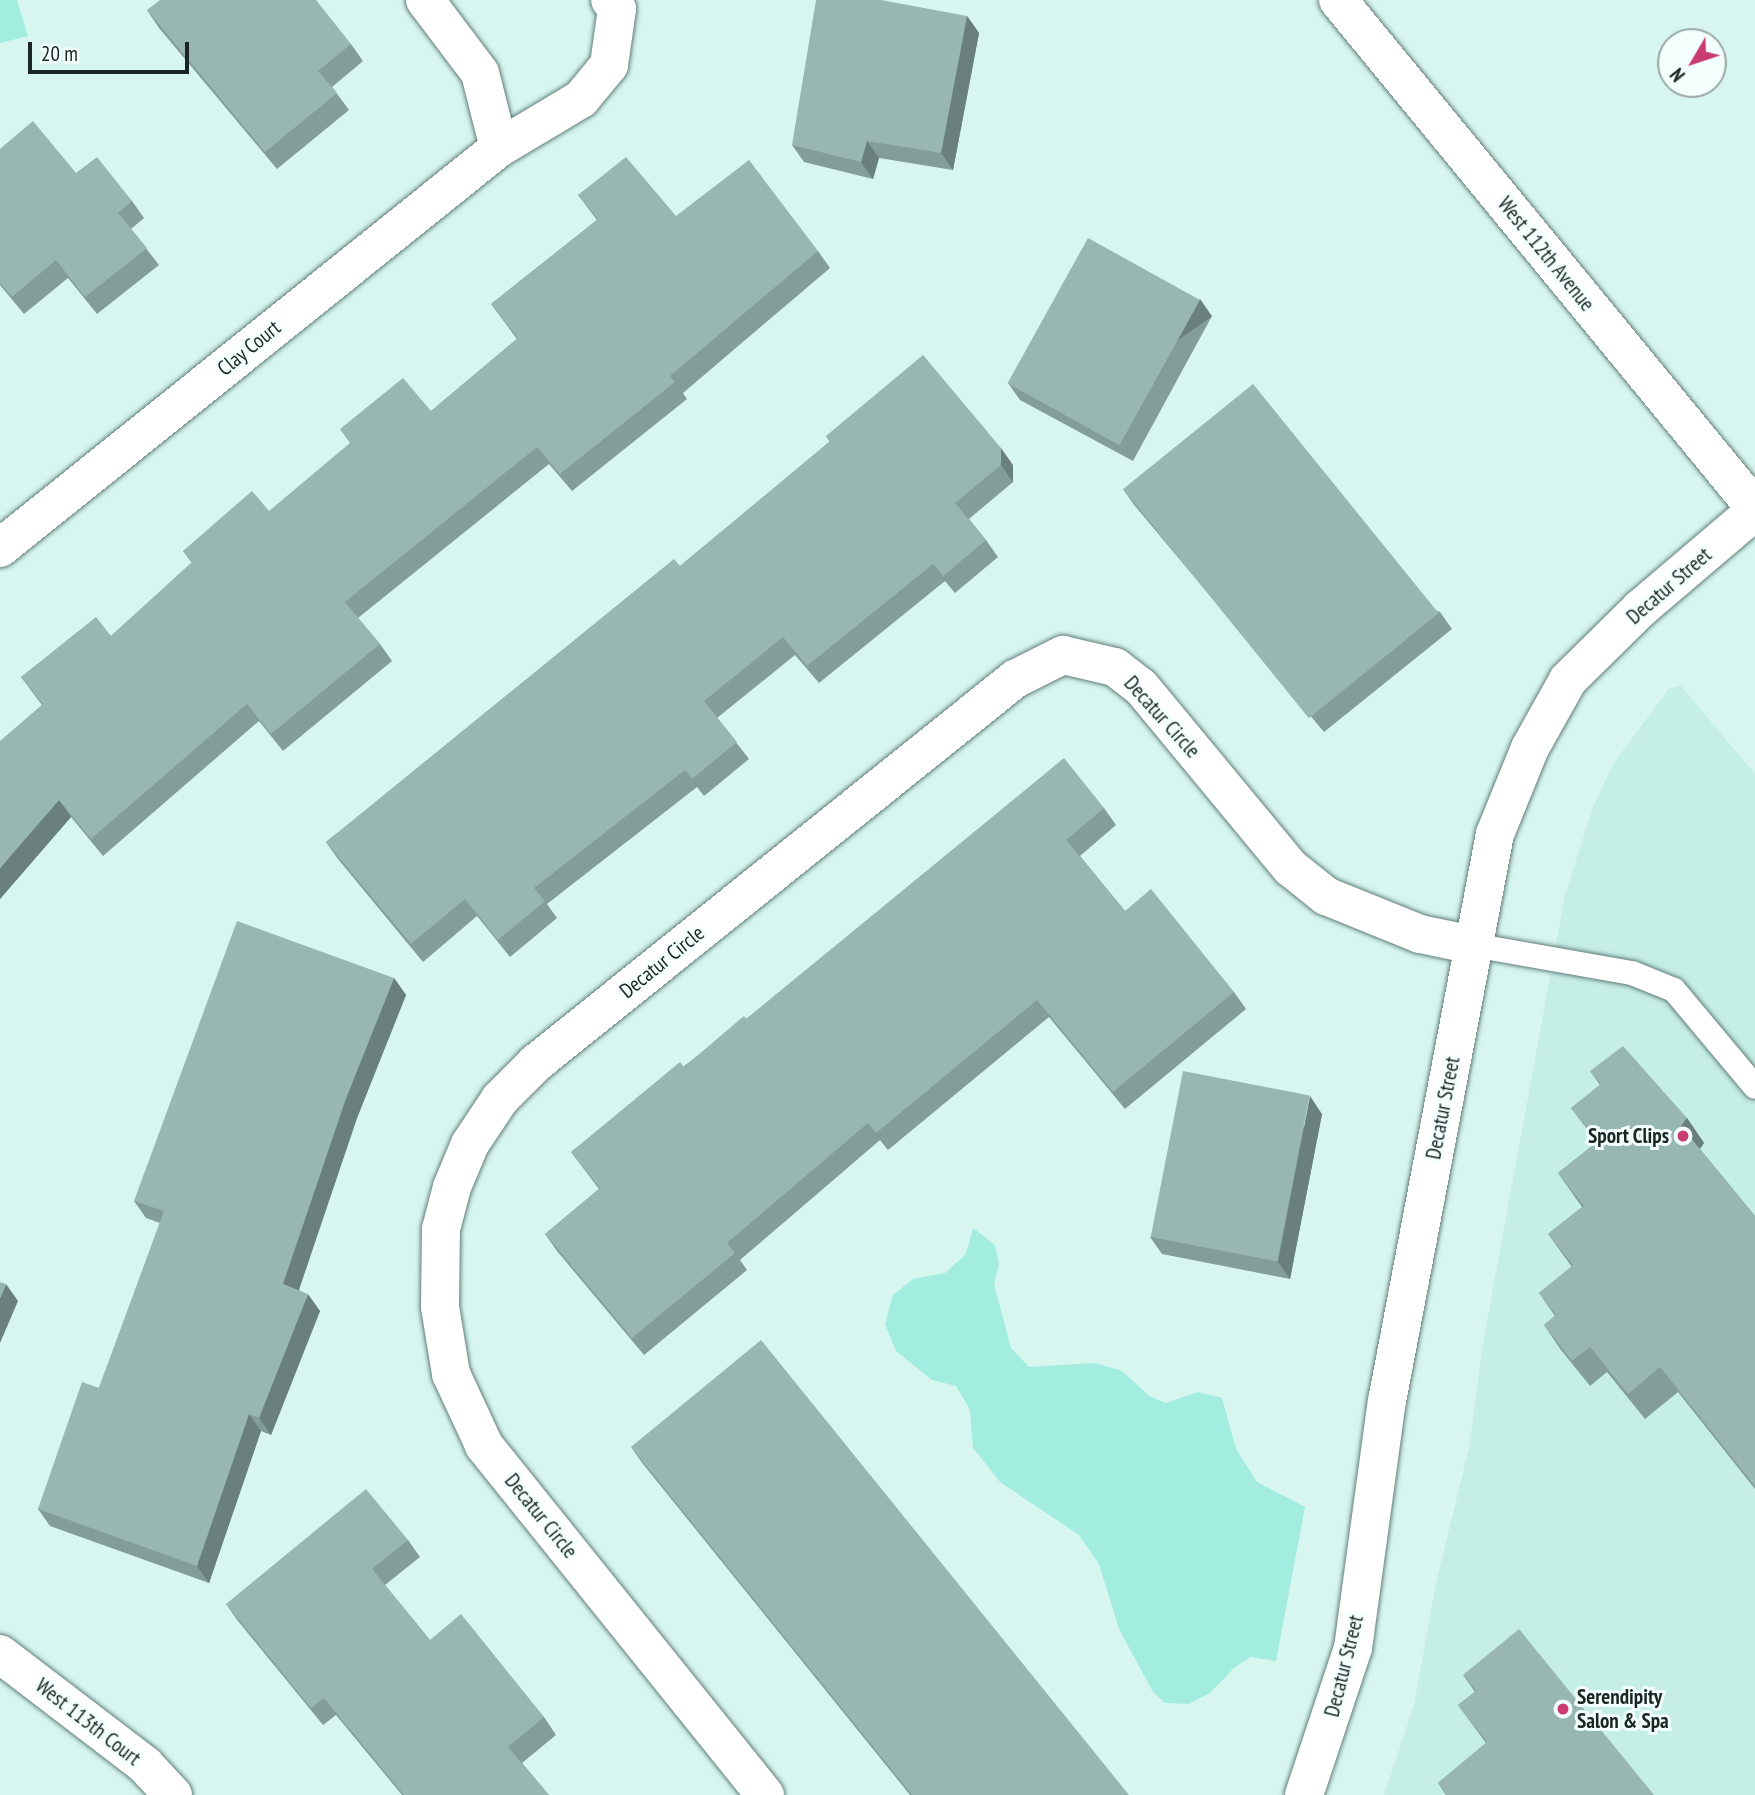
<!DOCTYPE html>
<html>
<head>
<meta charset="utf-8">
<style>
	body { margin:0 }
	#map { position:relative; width:1755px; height:1795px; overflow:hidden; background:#d7f6f0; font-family:"PT Sans Narrow",sans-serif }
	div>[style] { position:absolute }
	.built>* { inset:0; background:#c5eee6 }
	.green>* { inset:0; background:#a2ece0 }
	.roads { filter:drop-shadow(0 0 2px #617e79) drop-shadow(0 0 2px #617e79) }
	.lane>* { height:24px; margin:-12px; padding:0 12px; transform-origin:12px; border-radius:12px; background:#fff }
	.street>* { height:38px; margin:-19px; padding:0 19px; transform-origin:19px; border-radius:19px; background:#fff }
	.secondary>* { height:38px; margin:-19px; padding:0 19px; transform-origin:19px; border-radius:19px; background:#fff }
	.wall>* { inset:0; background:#839d98 }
	.shaded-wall>* { inset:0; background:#6a807c; transform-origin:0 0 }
	.building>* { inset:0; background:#98b7b1; transform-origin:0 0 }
	.dots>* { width:19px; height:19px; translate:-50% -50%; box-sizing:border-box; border:4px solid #f2fffc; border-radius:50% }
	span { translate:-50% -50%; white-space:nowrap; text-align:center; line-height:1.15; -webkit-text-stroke:6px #f2fffc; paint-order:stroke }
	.street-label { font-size:21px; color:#1a2624 }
	.poi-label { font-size:21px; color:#1a2624; font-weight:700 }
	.right { translate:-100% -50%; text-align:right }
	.left { translate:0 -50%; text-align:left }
	.north { position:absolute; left:1657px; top:28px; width:70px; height:70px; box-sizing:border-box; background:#f2fffc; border:2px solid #9ca8a6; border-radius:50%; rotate:231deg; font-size:19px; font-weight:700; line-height:28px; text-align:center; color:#1a2624 }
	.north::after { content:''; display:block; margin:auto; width:24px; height:32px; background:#c83c6f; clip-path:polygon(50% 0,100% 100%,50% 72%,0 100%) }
	.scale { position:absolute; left:28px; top:42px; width:161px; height:32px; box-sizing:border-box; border:4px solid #1a2624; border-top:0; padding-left:9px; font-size:21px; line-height:24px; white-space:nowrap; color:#1a2624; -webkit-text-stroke:5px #f2fffc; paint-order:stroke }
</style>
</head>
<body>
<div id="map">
	<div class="built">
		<i style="clip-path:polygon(1681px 686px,1755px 774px,1755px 1795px,1384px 1795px,1414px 1705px,1436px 1583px,1469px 1448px,1482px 1349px,1565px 895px,1593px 807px,1613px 764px,1669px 689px)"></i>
	</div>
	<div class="green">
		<i style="clip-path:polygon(0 0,17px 0,28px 36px,0 43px)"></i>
		<i style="clip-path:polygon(973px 1228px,995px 1245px,999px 1264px,994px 1284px,1011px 1348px,1029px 1367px,1095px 1363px,1122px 1371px,1149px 1396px,1166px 1403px,1198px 1392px,1222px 1398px,1236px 1449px,1257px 1482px,1305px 1507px,1276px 1661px,1251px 1657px,1235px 1667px,1210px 1693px,1189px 1704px,1165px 1703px,1153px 1692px,1119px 1629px,1099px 1564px,1079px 1535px,1000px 1482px,973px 1448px,970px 1410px,956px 1386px,932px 1380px,896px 1351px,885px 1324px,893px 1295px,913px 1279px,945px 1273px,966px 1254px)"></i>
	</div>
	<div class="roads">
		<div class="lane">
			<i style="left:1473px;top:945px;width:161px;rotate:10deg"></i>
			<i style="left:1632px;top:973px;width:45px;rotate:22deg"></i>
			<i style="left:1674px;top:990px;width:126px;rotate:50.1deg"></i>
		</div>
		<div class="street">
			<i style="left:425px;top:0;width:91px;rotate:53deg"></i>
			<i style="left:480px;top:73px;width:77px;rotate:75.8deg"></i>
			<i style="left:0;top:548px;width:640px;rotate:-38.72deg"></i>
			<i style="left:499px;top:148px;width:96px;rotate:-30.9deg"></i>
			<i style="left:581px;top:99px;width:44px;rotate:-50.5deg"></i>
			<i style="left:609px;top:65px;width:57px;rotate:-81.9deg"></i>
			<i style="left:617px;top:9px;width:11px;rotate:-128deg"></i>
			<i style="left:0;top:1654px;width:183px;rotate:37.4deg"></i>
			<i style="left:145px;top:1765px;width:41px;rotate:47deg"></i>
			<i style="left:765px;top:1795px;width:449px;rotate:-128.8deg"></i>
			<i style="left:484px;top:1445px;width:78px;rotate:-114.9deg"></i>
			<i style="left:451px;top:1374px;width:68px;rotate:-99.3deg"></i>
			<i style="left:440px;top:1307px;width:78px;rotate:-89.3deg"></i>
			<i style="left:441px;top:1229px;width:43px;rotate:-75.3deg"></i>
			<i style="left:452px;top:1187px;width:47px;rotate:-67.3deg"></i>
			<i style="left:470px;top:1144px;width:54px;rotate:-56.3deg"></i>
			<i style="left:500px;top:1099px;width:51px;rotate:-45deg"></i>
			<i style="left:536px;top:1063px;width:614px;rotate:-38.72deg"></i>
			<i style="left:1015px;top:679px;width:54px;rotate:-26.6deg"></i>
			<i style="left:1063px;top:655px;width:53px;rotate:13deg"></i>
			<i style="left:1115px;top:667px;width:33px;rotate:38deg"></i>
			<i style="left:1141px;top:687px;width:235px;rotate:50.4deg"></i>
			<i style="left:1291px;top:868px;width:45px;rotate:38.7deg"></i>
			<i style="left:1326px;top:896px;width:101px;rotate:22deg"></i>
			<i style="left:1420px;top:934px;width:54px;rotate:11.7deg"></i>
			<i style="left:1304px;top:1795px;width:155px;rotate:-71.6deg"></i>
			<i style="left:1353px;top:1648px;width:249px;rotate:-82.2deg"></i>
			<i style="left:1387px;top:1401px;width:577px;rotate:-79.22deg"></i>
			<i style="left:1495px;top:834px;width:93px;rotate:-67.9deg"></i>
			<i style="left:1530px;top:748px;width:78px;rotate:-60.8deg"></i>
			<i style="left:1568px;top:680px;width:101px;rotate:-44.6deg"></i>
			<i style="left:1640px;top:609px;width:151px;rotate:-40.4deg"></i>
		</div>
		<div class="secondary">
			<i style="left:1338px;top:0;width:657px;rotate:50.62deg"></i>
		</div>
	</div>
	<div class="wall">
		<i style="clip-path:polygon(147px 10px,351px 44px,363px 61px,332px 87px,349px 110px,277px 169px,159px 28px)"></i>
		<i style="clip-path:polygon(967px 16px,979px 33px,953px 170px,879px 158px,873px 179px,804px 162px,792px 145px)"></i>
		<i style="clip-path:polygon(0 149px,132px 201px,144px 218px,131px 229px,159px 265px,97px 314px,68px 278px,24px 314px,0 285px)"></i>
		<i style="clip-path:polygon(578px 195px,676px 216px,818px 251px,830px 268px,683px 393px,687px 399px,572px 491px,549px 464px,358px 618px,380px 644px,392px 661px,283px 751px,259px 721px,103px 856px,71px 817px,0 899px,42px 705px,21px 677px,111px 636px,192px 563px,183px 551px,269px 511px,431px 411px,517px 339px,491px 304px,597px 220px)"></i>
		<i style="clip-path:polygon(1212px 316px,1133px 461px,1020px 400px,1008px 383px)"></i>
		<i style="clip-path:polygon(826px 436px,1013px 465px,1013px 482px,969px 519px,986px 540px,998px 557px,955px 593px,945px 581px,819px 683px,795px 655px,717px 718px,749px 759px,704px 796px,697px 787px,547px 904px,557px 918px,510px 957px,477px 916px,423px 962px,338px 859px,326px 842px,680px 566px,830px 442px)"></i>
		<i style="clip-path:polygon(1123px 489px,1440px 612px,1452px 629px,1324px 732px,1135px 506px)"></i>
		<i style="clip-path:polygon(1104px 808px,1116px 825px,1080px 856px,1125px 911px,1234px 992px,1246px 1009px,1125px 1109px,1049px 1017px,888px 1150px,880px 1140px,740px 1260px,747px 1270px,644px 1355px,557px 1251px,545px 1234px,599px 1189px,571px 1152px,746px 1019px)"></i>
		<i style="clip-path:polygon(394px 978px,406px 995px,357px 1118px,299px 1290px,320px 1311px,271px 1435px,261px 1431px,209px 1583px,50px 1526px,38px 1509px,99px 1388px,160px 1223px,146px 1218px,134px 1201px)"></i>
		<i style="clip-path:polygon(1590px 1071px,1687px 1118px,1704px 1143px,1700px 1149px,1755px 1216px,1755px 1489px,1678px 1392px,1645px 1419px,1607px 1372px,1590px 1386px,1561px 1350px,1544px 1325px,1555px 1316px,1539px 1293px,1572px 1267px,1548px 1234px,1582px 1207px,1558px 1173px,1597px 1142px,1571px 1108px,1600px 1085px)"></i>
		<i style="clip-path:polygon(1322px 1114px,1290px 1279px,1162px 1254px,1150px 1237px)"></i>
		<i style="clip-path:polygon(631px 1447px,1129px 1795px,910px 1795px,643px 1464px)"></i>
		<i style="clip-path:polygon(408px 1540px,420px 1557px,385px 1585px,430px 1640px,544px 1717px,556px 1735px,522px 1763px,549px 1795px,402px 1795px,336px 1715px,323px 1725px,238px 1621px,226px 1604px)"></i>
		<i style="clip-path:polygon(1463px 1675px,1654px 1795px,1446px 1795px,1438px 1783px,1486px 1743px,1458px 1705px,1475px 1692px)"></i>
	</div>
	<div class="shaded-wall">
		<i style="clip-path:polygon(967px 16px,979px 33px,953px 170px,941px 153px)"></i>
		<i style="clip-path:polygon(867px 141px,879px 158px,873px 179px,861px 162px)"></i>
		<i style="left:1200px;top:299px;width:21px;height:165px;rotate:55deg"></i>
		<i style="clip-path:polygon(1001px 448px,1013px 465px,1013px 482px,1001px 465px)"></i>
		<i style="clip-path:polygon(59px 800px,71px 817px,0 899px,0 868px)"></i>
		<i style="clip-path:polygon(394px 978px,406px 995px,357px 1118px,295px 1301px,283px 1284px,345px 1101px)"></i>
		<i style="clip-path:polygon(1310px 1096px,1322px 1114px,1290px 1279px,1278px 1262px)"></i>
		<i style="clip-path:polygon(1687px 1118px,1704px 1143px,1698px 1151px,1681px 1126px)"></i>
		<i style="clip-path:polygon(6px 1284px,18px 1301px,0 1343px,0 1298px)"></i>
		<i style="clip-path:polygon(308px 1294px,320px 1311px,271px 1435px,259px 1418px)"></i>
		<i style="clip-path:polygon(249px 1414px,261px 1431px,209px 1583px,197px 1566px)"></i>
	</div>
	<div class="building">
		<i style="clip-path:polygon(160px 0,316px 0,351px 44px,318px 71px,337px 93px,265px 152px,147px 10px)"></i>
		<i style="clip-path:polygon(816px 0,881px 0,967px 16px,941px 153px,867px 141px,861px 162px,792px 145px)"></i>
		<i style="clip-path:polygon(33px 121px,76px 173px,97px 157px,132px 201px,118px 213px,147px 248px,85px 297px,56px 260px,12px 297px,0 283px,0 149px)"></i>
		<i style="clip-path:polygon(626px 157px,676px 216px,749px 160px,818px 251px,670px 376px,675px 382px,560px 474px,537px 447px,345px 602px,380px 644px,271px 734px,247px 704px,91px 839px,59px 800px,0 868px,0 741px,43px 704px,21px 677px,96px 617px,111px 636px,192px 562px,183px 551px,252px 491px,269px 511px,350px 443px,340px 429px,403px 378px,431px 411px,518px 338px,491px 304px,598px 219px,578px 195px)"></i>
		<i style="left:1088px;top:238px;width:128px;height:166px;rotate:29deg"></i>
		<i style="clip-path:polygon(923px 355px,1001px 448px,1001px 465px,955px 503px,986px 540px,943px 576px,933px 564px,807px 666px,783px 637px,704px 701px,737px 742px,692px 779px,685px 770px,534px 888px,545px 901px,498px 940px,465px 899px,411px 944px,326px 842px,674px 559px,680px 566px,830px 441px,826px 436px)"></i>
		<i style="left:1253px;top:384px;width:295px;height:167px;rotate:51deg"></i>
		<i style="clip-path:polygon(1064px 758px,1104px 808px,1066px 840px,1125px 911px,1151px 889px,1234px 992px,1113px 1092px,1037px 1000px,876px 1133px,868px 1123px,727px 1243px,735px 1253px,632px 1338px,545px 1234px,600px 1188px,571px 1152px,680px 1062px,684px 1067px,744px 1016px,746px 1019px)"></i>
		<i style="clip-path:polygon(237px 921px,394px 978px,345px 1101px,283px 1284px,308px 1294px,259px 1418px,249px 1414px,197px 1566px,38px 1509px,82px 1382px,99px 1388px,164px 1211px,134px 1201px)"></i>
		<i style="clip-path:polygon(1623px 1046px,1687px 1118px,1681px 1126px,1755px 1216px,1755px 1486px,1660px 1367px,1628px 1394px,1590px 1347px,1572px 1361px,1544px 1325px,1556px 1315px,1539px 1293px,1573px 1265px,1548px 1234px,1584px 1206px,1558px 1173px,1598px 1141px,1571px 1108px,1601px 1084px,1590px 1071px)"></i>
		<i style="left:1183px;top:1071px;width:129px;height:169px;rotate:11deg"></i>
		<i style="clip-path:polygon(0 1282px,6px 1284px,0 1298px)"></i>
		<i style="clip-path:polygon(761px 1340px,1129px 1795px,912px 1795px,631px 1447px)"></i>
		<i style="clip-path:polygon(366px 1489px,408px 1540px,372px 1569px,430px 1640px,461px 1614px,544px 1717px,508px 1747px,549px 1795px,404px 1795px,324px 1698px,311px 1708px,226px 1604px)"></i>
		<i style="clip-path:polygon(1519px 1629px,1654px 1795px,1447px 1795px,1438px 1783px,1487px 1742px,1458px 1705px,1476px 1691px,1463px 1675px)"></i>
	</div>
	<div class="dots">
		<i style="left:1683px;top:1136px;background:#c83c6f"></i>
		<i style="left:1563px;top:1709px;background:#c83c6f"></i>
	</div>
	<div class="street-label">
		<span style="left:1546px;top:254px;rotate:51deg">West 112th Avenue</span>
		<span style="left:249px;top:348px;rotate:-39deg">Clay Court</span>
		<span style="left:1669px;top:586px;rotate:-41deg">Decatur Street</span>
		<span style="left:1162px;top:717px;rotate:48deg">Decatur Circle</span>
		<span style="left:662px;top:962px;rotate:-39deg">Decatur Circle</span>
		<span style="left:1443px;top:1108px;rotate:-79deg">Decatur Street</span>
		<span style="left:541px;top:1516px;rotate:51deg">Decatur Circle</span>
		<span style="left:1344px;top:1666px;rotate:-76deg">Decatur Street</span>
		<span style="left:88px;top:1722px;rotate:38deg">West 113th Court</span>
	</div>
	<div class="poi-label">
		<span class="right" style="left:1669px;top:1136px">Sport Clips</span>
		<span class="left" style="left:1577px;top:1709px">Serendipity<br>Salon &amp; Spa</span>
	</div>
	<div class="north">N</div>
	<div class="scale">20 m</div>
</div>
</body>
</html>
